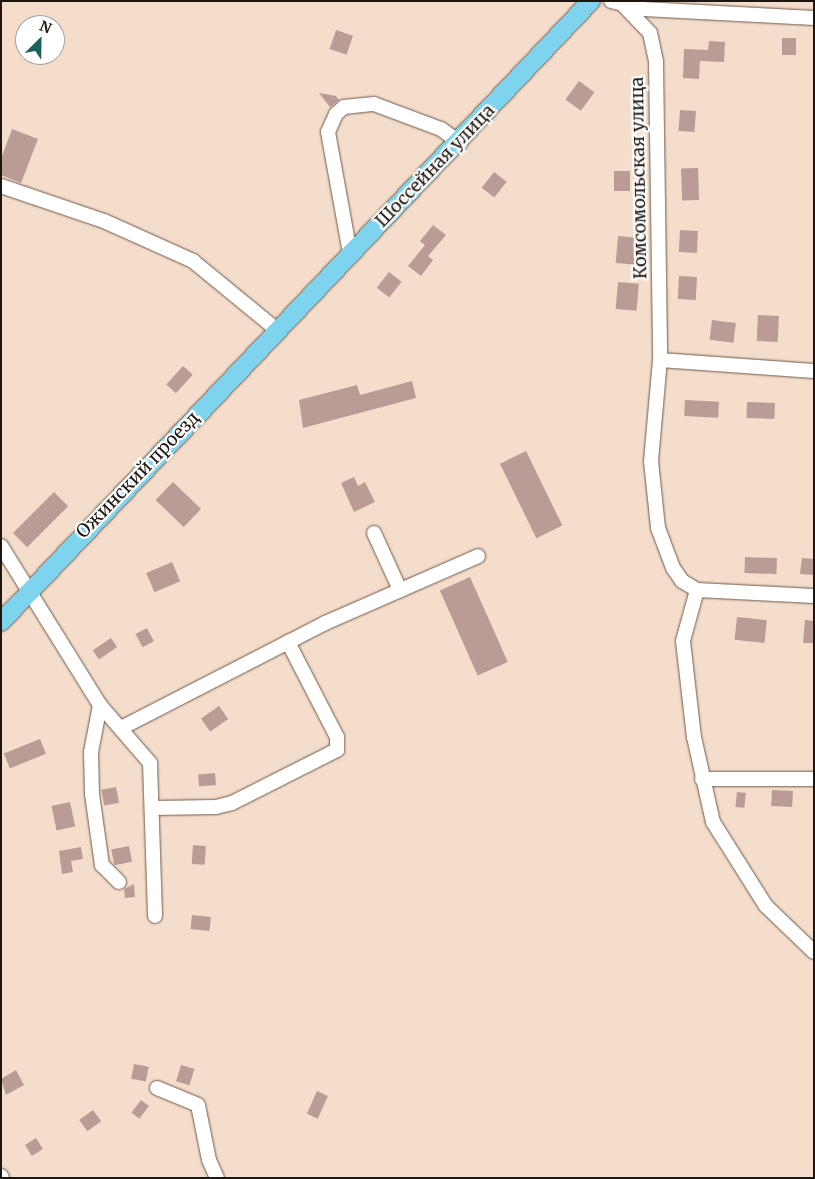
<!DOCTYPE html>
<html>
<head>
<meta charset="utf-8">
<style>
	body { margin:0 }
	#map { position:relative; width:815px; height:1179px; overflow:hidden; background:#f5ddcb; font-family:Merriweather,serif }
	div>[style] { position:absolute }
	.building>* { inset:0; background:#b99c96; transform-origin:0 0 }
	.roads { filter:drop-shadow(0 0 1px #6e594a) drop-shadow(0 0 1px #6e594a) }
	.minor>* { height:14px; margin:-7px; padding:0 7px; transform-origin:7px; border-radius:7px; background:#fff }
	.major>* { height:18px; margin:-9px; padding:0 9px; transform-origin:9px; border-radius:9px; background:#7ed3ef }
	span { translate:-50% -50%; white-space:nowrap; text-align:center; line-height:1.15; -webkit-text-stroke:4.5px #fff; paint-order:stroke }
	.street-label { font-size:18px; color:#1d150f }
	.frame { position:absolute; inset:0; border:2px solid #1d150f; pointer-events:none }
	.north { position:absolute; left:15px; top:15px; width:50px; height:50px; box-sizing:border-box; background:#fff; border:1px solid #a5a19f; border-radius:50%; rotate:23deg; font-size:14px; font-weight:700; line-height:20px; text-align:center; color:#1d150f }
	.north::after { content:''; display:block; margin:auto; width:18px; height:22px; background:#19635a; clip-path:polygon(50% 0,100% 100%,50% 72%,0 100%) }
</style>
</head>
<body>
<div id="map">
	<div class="building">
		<i style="left:336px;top:30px;width:18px;height:20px;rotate:19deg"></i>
		<i style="left:782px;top:38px;width:14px;height:17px"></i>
		<i style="clip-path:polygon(709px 41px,725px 42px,724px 62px,700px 61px,699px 79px,683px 78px,684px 49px,708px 50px)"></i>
		<i style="left:579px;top:81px;width:19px;height:23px;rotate:36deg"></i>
		<i style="clip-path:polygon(319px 93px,336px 96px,339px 100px,330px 107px)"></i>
		<i style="left:680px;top:110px;width:16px;height:21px;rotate:4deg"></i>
		<i style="clip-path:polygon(12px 129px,38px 139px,21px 183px,1px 175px,1px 159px)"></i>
		<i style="left:698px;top:168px;width:32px;height:17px;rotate:88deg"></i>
		<i style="left:614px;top:171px;width:16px;height:20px"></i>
		<i style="left:494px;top:172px;width:16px;height:20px;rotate:38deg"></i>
		<i style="clip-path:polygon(433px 225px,446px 235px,428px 256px,433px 260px,421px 276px,408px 266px,425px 245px,420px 241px)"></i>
		<i style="left:680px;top:230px;width:18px;height:22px;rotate:3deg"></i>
		<i style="left:618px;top:236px;width:21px;height:27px;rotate:5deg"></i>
		<i style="left:389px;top:272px;width:16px;height:20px;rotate:38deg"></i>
		<i style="left:679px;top:276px;width:18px;height:23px;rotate:3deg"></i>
		<i style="left:618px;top:282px;width:21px;height:27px;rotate:5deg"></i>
		<i style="left:758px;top:315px;width:21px;height:26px;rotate:3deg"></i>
		<i style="left:712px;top:320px;width:24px;height:20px;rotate:7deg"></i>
		<i style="left:183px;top:366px;width:13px;height:25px;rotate:42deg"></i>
		<i style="clip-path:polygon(412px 381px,416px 398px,303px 428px,299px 400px,357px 385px,360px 395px)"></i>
		<i style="left:685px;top:400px;width:34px;height:16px;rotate:3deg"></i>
		<i style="left:747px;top:402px;width:28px;height:16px;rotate:2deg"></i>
		<i style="left:526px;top:451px;width:83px;height:29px;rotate:64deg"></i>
		<i style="clip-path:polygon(354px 477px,358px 486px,365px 482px,375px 502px,354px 512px,341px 483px)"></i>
		<i style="left:173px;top:482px;width:39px;height:25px;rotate:44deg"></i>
		<i style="left:54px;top:492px;width:20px;height:58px;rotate:45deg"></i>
		<i style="left:745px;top:557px;width:32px;height:16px;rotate:2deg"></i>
		<i style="clip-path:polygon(802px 558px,814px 559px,814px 575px,800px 574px)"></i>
		<i style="left:172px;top:562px;width:21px;height:28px;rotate:67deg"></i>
		<i style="left:470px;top:577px;width:93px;height:33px;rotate:66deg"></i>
		<i style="left:737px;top:617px;width:30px;height:23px;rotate:6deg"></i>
		<i style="clip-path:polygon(805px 620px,814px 621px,814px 643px,803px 643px)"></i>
		<i style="left:147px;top:628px;width:15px;height:13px;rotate:62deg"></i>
		<i style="left:111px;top:638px;width:11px;height:22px;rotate:56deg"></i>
		<i style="left:219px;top:706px;width:16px;height:22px;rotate:55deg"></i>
		<i style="left:40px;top:739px;width:16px;height:39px;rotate:68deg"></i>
		<i style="left:215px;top:773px;width:12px;height:17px;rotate:85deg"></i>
		<i style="left:116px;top:787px;width:16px;height:15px;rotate:79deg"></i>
		<i style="left:772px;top:790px;width:21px;height:16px;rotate:3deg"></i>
		<i style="left:737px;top:792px;width:9px;height:15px;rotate:6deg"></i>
		<i style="left:70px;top:802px;width:25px;height:19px;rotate:78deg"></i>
		<i style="left:193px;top:845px;width:13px;height:19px;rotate:4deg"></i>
		<i style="left:129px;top:846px;width:16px;height:18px;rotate:79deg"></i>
		<i style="clip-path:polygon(81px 847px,83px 859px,71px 861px,73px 872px,62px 874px,59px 851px)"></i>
		<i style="clip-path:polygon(134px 884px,135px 897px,125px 898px,124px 889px)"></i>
		<i style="left:192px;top:915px;width:19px;height:14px;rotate:6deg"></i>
		<i style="left:134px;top:1064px;width:15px;height:15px;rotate:11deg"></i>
		<i style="left:181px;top:1065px;width:14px;height:17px;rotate:17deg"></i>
		<i style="clip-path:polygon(16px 1070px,24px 1085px,6px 1095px,1px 1079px)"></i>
		<i style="left:317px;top:1091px;width:12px;height:25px;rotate:24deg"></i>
		<i style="left:141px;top:1100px;width:10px;height:16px;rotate:37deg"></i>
		<i style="left:93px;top:1110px;width:14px;height:17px;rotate:54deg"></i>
		<i style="left:36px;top:1138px;width:13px;height:13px;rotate:58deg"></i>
	</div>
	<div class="roads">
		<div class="minor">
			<i style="left:611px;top:1px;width:33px;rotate:14deg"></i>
			<i style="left:643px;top:9px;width:171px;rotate:3deg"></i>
			<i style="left:625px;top:7px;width:36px;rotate:46deg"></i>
			<i style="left:650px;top:33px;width:29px;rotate:78deg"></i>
			<i style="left:656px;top:61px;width:299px;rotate:89.2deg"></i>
			<i style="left:660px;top:360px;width:101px;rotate:95.1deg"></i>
			<i style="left:651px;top:461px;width:67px;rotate:84deg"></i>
			<i style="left:658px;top:528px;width:43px;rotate:69.4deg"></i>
			<i style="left:673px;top:568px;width:16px;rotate:55deg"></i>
			<i style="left:682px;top:581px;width:17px;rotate:31deg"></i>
			<i style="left:697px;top:590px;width:117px;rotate:2.9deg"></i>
			<i style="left:1px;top:186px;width:109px;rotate:18.8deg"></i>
			<i style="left:104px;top:221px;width:98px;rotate:24.2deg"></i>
			<i style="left:193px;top:261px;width:109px;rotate:39.4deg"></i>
			<i style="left:350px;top:253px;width:123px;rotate:-100.3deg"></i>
			<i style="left:328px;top:132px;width:20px;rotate:-66deg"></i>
			<i style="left:336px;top:114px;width:11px;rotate:-41deg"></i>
			<i style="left:344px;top:107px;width:30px;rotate:-6deg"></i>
			<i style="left:374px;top:104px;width:72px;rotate:20.5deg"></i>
			<i style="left:441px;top:129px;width:24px;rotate:36deg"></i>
			<i style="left:660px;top:360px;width:154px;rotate:4.1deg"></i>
			<i style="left:374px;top:533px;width:63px;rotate:65.5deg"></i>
			<i style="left:1px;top:546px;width:187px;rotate:58.1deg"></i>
			<i style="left:100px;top:705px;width:77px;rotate:49.2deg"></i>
			<i style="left:150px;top:763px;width:153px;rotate:88.1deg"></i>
			<i style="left:697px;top:590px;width:53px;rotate:105.4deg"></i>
			<i style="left:683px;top:641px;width:97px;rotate:83.5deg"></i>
			<i style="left:694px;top:737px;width:87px;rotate:77.4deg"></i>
			<i style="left:713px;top:822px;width:99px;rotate:57.8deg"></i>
			<i style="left:766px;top:906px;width:66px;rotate:43.8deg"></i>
			<i style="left:100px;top:705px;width:48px;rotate:100.8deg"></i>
			<i style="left:91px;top:752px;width:42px;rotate:88.6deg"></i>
			<i style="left:92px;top:794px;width:72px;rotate:82deg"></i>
			<i style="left:102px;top:865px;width:24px;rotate:45deg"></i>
			<i style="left:121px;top:728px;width:229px;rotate:-27.2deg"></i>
			<i style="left:325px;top:623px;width:167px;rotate:-23.6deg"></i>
			<i style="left:702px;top:779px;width:112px"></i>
			<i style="left:154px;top:808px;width:62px;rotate:-0.9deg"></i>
			<i style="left:216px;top:807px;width:16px;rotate:-14deg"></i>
			<i style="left:232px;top:803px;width:118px;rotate:-26.8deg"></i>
			<i style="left:337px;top:750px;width:13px;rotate:-90deg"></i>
			<i style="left:337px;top:737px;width:107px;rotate:-117.3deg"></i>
			<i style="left:157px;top:1088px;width:44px;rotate:22.5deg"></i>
			<i style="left:198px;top:1105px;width:56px;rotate:78.7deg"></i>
			<i style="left:209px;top:1160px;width:20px;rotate:66deg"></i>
			<i style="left:1px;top:1176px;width:2px;rotate:63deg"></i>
		</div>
		<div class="major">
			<i style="left:1px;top:622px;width:857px;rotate:-46.47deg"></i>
		</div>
	</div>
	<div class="street-label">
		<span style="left:435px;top:166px;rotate:-46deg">Шоссейная улица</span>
		<span style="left:639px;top:178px;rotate:-91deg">Комсомольская улица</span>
		<span style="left:138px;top:475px;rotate:-46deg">Ожинский проезд</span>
	</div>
	<div class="frame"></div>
	<div class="north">N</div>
</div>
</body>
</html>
